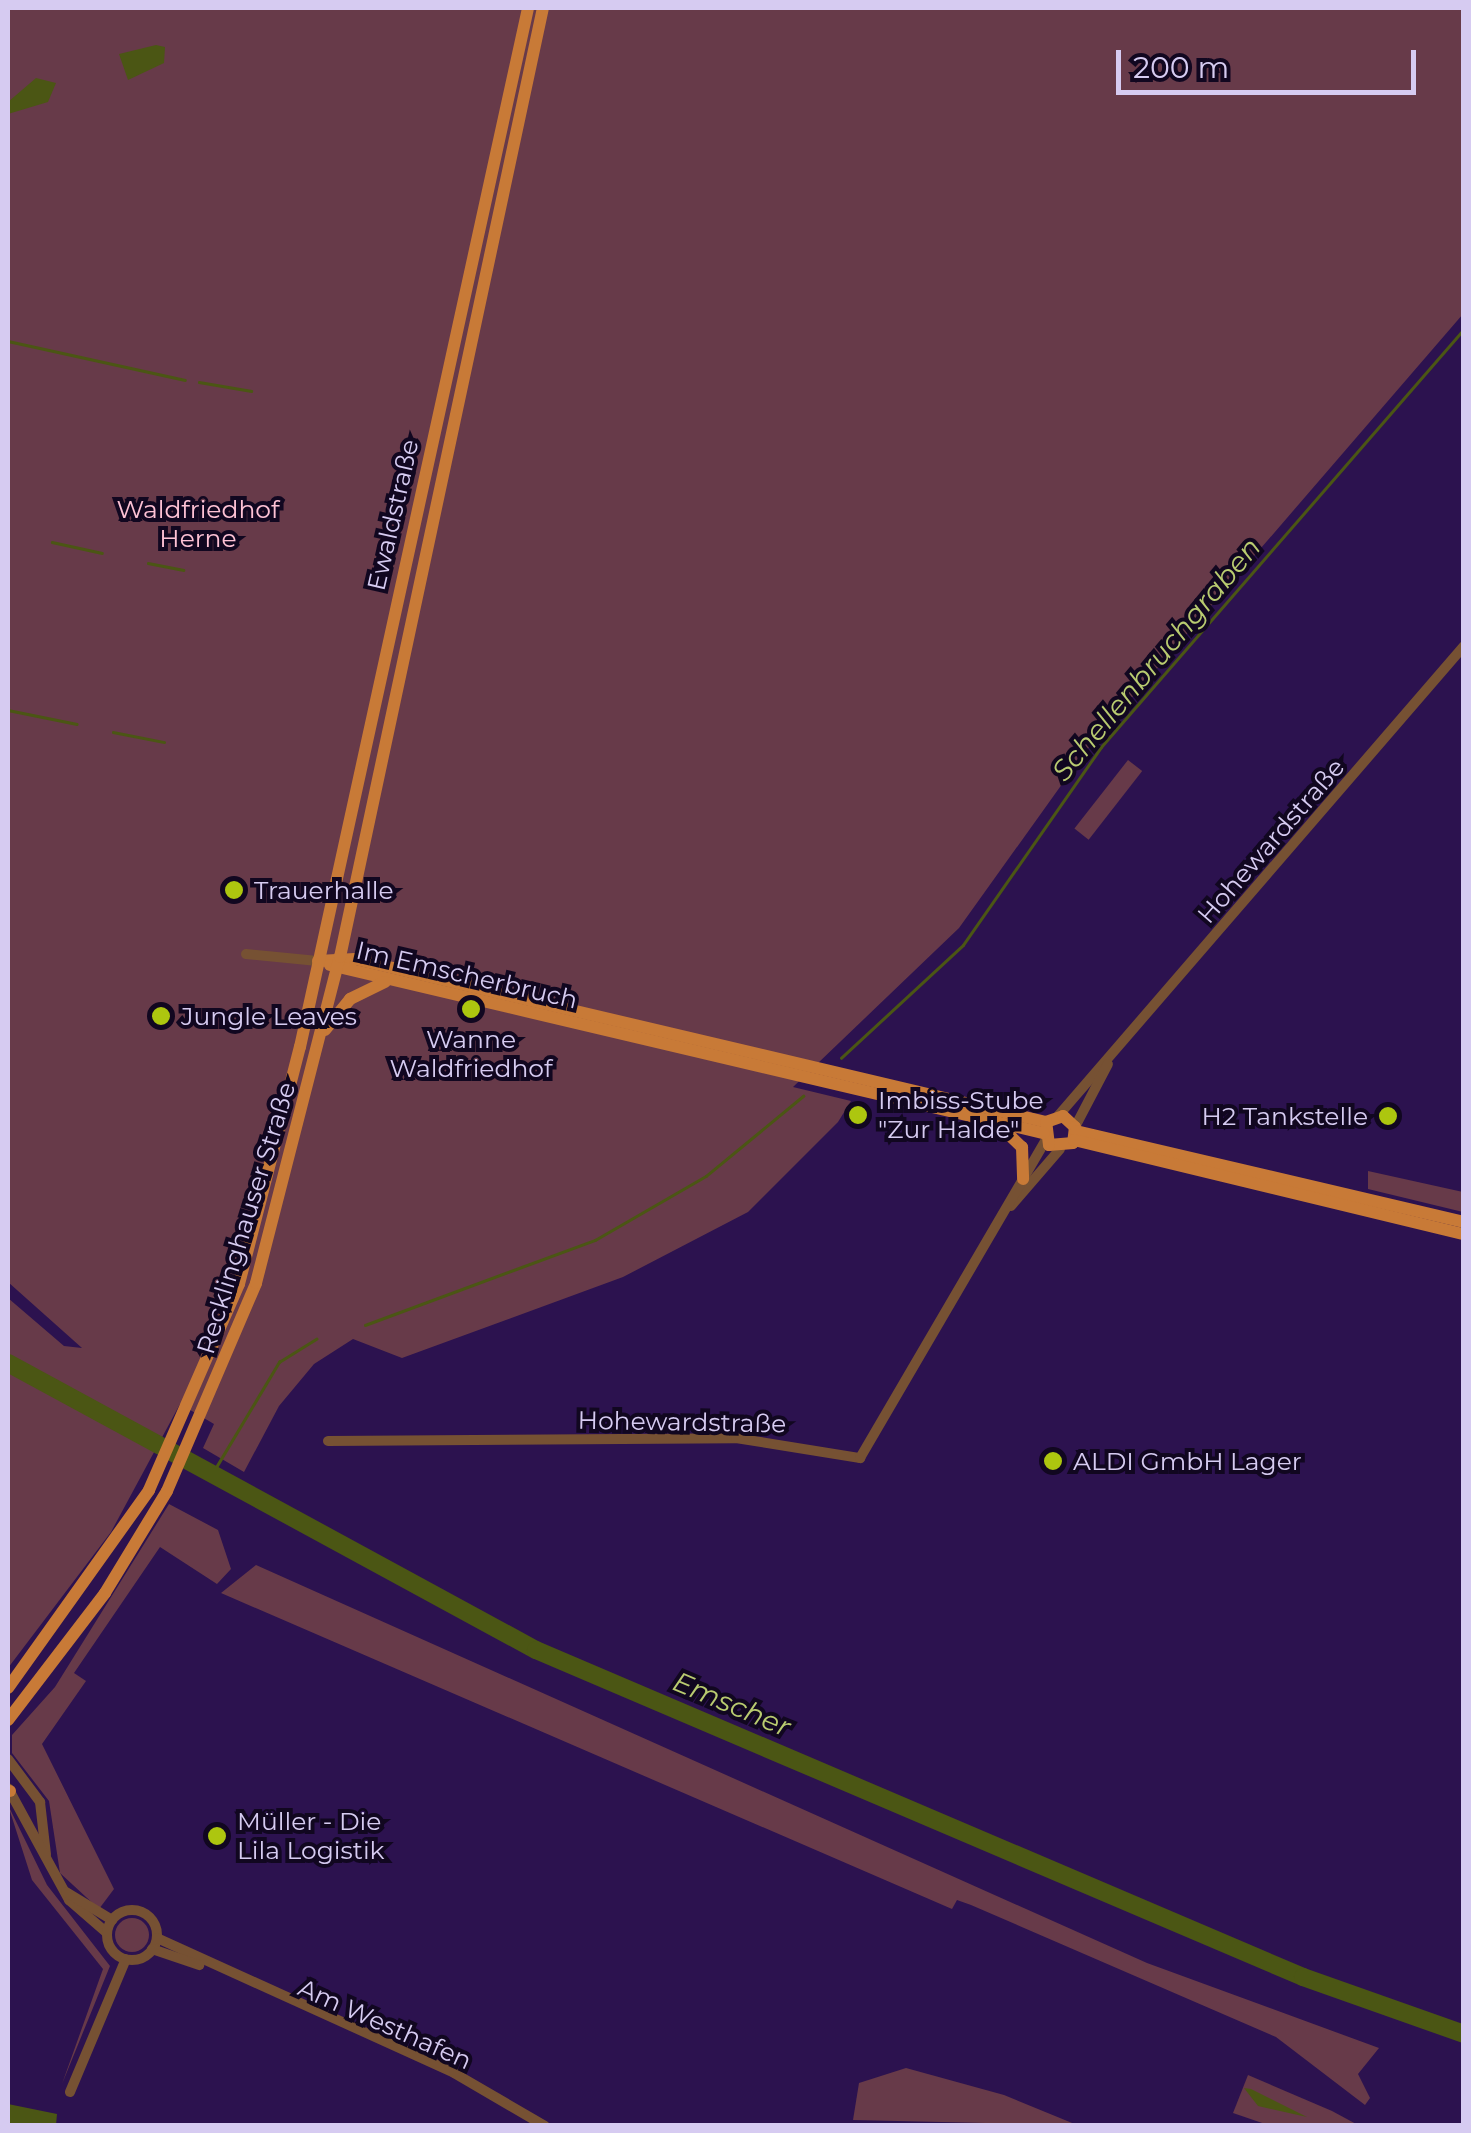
<!DOCTYPE html>
<html>
<head>
<meta charset="utf-8">
<style>
	body { margin:0 }
	#map { position:relative; width:1471px; height:2133px; overflow:hidden; background:#2c124f; font-family:Montserrat,sans-serif }
	div>[style] { position:absolute }
	.green>* { inset:0; background:#673a49; transform-origin:0 0 }
	.round { border-radius:50% }
	.water>* { inset:0; background:#4b5614 }
	.stream>* { height:2.5px; margin:-1.25px; padding:0 1.25px; transform-origin:1.25px; border-radius:1.25px; background:#4b5614 }
	.river>* { height:18px; margin:-9px; padding:0 9px; transform-origin:9px; border-radius:9px; background:#4b5614 }
	.minor>* { height:10px; margin:-5px; padding:0 5px; transform-origin:5px; border-radius:5px; background:#765133 }
	.minor>.ring { margin:-5px; padding:0; box-sizing:content-box; background:none; border:10px solid #765133; border-radius:50% }
	.major>* { height:12px; margin:-6px; padding:0 6px; transform-origin:6px; border-radius:6px; background:#c87a37 }
	.dots>* { width:28px; height:28px; translate:-50% -50%; box-sizing:border-box; border:5px solid #110720; border-radius:50% }
	span { translate:-50% -50%; white-space:nowrap; text-align:center; line-height:1.15; -webkit-text-stroke:8px #110720; paint-order:stroke }
	.park-label { font-size:25px; color:#fec2d5 }
	.street-label { font-size:25px; color:#d6cbf1 }
	.poi-label { font-size:25px; color:#d6cbf1 }
	.left { translate:0 -50%; text-align:left }
	.right { translate:-100% -50%; text-align:right }
	.water-label { font-size:28px; color:#b9cb70; font-style:italic }
	.frame { position:absolute; inset:0; border:10px solid #d6cbf1; pointer-events:none }
	.scale { position:absolute; left:1116px; top:50px; width:300px; height:45px; box-sizing:border-box; border:5px solid #d6cbf1; border-top:0; padding-left:12px; font-size:30px; line-height:35px; white-space:nowrap; color:#d6cbf1; -webkit-text-stroke:8px #110720; paint-order:stroke }
</style>
</head>
<body>
<div id="map">
	<div class="green">
		<i style="clip-path:polygon(8px 8px,1463px 8px,1463px 314px,1085px 752px,959px 928px,793px 1087px,851px 1101px,838px 1122px,748px 1212px,623px 1277px,402px 1358px,353px 1339px,314px 1364px,279px 1406px,244px 1472px,203px 1448px,214px 1424px,180px 1404px,111px 1532px,8px 1668px,8px 1298px,64px 1346px,82px 1348px,8px 1282px)"></i>
		<i style="left:1128px;top:760px;width:18px;height:87px;rotate:38deg"></i>
		<i style="clip-path:polygon(1368px 1171px,1463px 1192px,1463px 1212px,1368px 1189px)"></i>
		<i style="clip-path:polygon(169px 1504px,218px 1530px,231px 1569px,217px 1584px,160px 1547px,74px 1673px,86px 1681px,42px 1744px,114px 1889px,99px 1909px,60px 1873px,49px 1801px,12px 1753px,12px 1735px,55px 1687px)"></i>
		<i style="clip-path:polygon(256px 1565px,1147px 1963px,1379px 2048px,1358px 2074px,1370px 2098px,1365px 2105px,1276px 2037px,971px 1905px,957px 1900px,952px 1909px,221px 1593px)"></i>
		<i style="clip-path:polygon(8px 1805px,47px 1885px,110px 1966px,62px 2084px,103px 1969px,32px 1880px)"></i>
		<i class="round" style="left:115px;top:1918px;width:34px;height:34px"></i>
		<i style="clip-path:polygon(906px 2068px,1004px 2095px,1077px 2125px,853px 2120px,859px 2083px)"></i>
		<i style="clip-path:polygon(1248px 2075px,1332px 2111px,1358px 2125px,1268px 2125px,1233px 2113px)"></i>
	</div>
	<div class="water">
		<i style="clip-path:polygon(156px 45px,165px 47px,164px 63px,128px 80px,119px 54px)"></i>
		<i style="clip-path:polygon(36px 78px,56px 83px,48px 102px,8px 114px,8px 102px)"></i>
		<i style="clip-path:polygon(1244px 2088px,1251px 2089px,1307px 2117px,1258px 2106px)"></i>
		<i style="clip-path:polygon(8px 2104px,57px 2114px,56px 2125px,8px 2125px)"></i>
	</div>
	<div class="stream">
		<i style="left:8px;top:341px;width:181px;rotate:12.4deg"></i>
		<i style="left:199px;top:382px;width:53px;rotate:9.8deg"></i>
		<i style="left:52px;top:542px;width:51px;rotate:12.4deg"></i>
		<i style="left:148px;top:563px;width:36px;rotate:11deg"></i>
		<i style="left:8px;top:710px;width:70px;rotate:11.5deg"></i>
		<i style="left:113px;top:732px;width:52px;rotate:11.1deg"></i>
		<i style="left:841px;top:1058px;width:166px;rotate:-42.8deg"></i>
		<i style="left:963px;top:945px;width:241px;rotate:-55.1deg"></i>
		<i style="left:1101px;top:747px;width:554px;rotate:-49.03deg"></i>
		<i style="left:365px;top:1325px;width:245px;rotate:-20.3deg"></i>
		<i style="left:595px;top:1240px;width:128px;rotate:-30deg"></i>
		<i style="left:706px;top:1176px;width:126px;rotate:-39.5deg"></i>
		<i style="left:212px;top:1474px;width:131px;rotate:-59.1deg"></i>
		<i style="left:279px;top:1362px;width:44px;rotate:-31.9deg"></i>
	</div>
	<div class="river">
		<i style="left:8px;top:1363px;width:601px;rotate:28.53deg"></i>
		<i style="left:536px;top:1650px;width:834px;rotate:23.09deg"></i>
		<i style="left:1303px;top:1977px;width:171px;rotate:19.5deg"></i>
	</div>
	<div class="minor">
		<i style="left:246px;top:954px;width:72px;rotate:5.6deg"></i>
		<i style="left:1058px;top:1116px;width:621px;rotate:-49.18deg"></i>
		<i style="left:1075px;top:1127px;width:71px;rotate:-62.4deg"></i>
		<i style="left:1011px;top:1206px;width:75px;rotate:-49.3deg"></i>
		<i style="left:328px;top:1441px;width:408px;rotate:-0.4deg"></i>
		<i style="left:736px;top:1438px;width:126px;rotate:9.2deg"></i>
		<i style="left:860px;top:1458px;width:367px;rotate:-59.7deg"></i>
		<i style="left:8px;top:1759px;width:54px;rotate:53.3deg"></i>
		<i style="left:40px;top:1802px;width:53px;rotate:83.5deg"></i>
		<i style="left:8px;top:1788px;width:128px;rotate:61.4deg"></i>
		<i style="left:69px;top:1900px;width:50px;rotate:41deg"></i>
		<i style="left:66px;top:1892px;width:54px;rotate:31.3deg"></i>
		<i class="ring" style="left:107px;top:1910px;width:40px;height:40px"></i>
		<i style="left:157px;top:1938px;width:326px;rotate:24.4deg"></i>
		<i style="left:454px;top:2073px;width:105px;rotate:30.2deg"></i>
		<i style="left:152px;top:1949px;width:50px;rotate:18.8deg"></i>
		<i style="left:70px;top:2092px;width:144px;rotate:-67.2deg"></i>
	</div>
	<div class="major">
		<i style="left:318px;top:961px;width:37px;rotate:-3deg"></i>
		<i style="left:355px;top:959px;width:710px;rotate:13.27deg"></i>
		<i style="left:1046px;top:1122px;width:18px;rotate:-19deg"></i>
		<i style="left:1063px;top:1116px;width:16px;rotate:43deg"></i>
		<i style="left:1075px;top:1127px;width:16px;rotate:97deg"></i>
		<i style="left:1073px;top:1143px;width:24px;rotate:175deg"></i>
		<i style="left:1049px;top:1145px;width:23px;rotate:-97deg"></i>
		<i style="left:330px;top:965px;width:733px;rotate:13.26deg"></i>
		<i style="left:325px;top:1030px;width:40px;rotate:-51deg"></i>
		<i style="left:350px;top:999px;width:39px;rotate:-26deg"></i>
		<i style="left:1002px;top:1128px;width:28px;rotate:44deg"></i>
		<i style="left:1022px;top:1147px;width:32px;rotate:88deg"></i>
		<i style="left:1076px;top:1131px;width:399px;rotate:13.2deg"></i>
		<i style="left:1074px;top:1140px;width:401px;rotate:13.6deg"></i>
		<i style="left:8px;top:1688px;width:243px;rotate:-54.5deg"></i>
		<i style="left:149px;top:1490px;width:225px;rotate:-66.4deg"></i>
		<i style="left:239px;top:1284px;width:245px;rotate:-75.6deg"></i>
		<i style="left:300px;top:1047px;width:1064px;rotate:-77.62deg"></i>
		<i style="left:8px;top:1720px;width:160px;rotate:-52.6deg"></i>
		<i style="left:105px;top:1593px;width:119px;rotate:-58.7deg"></i>
		<i style="left:167px;top:1491px;width:226px;rotate:-66.8deg"></i>
		<i style="left:256px;top:1283px;width:337px;rotate:-75.6deg"></i>
		<i style="left:340px;top:957px;width:970px;rotate:-77.93deg"></i>
		<i style="left:8px;top:1791px;width:2px"></i>
	</div>
	<div class="dots">
		<i style="left:234px;top:890px;background:#adc60f"></i>
		<i style="left:471px;top:1009px;background:#adc60f"></i>
		<i style="left:161px;top:1016px;background:#adc60f"></i>
		<i style="left:858px;top:1115px;background:#adc60f"></i>
		<i style="left:1388px;top:1116px;background:#adc60f"></i>
		<i style="left:1053px;top:1461px;background:#adc60f"></i>
		<i style="left:217px;top:1836px;background:#adc60f"></i>
	</div>
	<div class="park-label">
		<span style="left:198px;top:524px">Waldfriedhof<br>Herne</span>
	</div>
	<div class="street-label">
		<span style="left:393px;top:515px;rotate:-77deg">Ewaldstraße</span>
		<span style="left:1271px;top:841px;rotate:-49deg">Hohewardstraße</span>
		<span style="left:467px;top:975px;rotate:13deg">Im Emscherbruch</span>
		<span style="left:246px;top:1218px;rotate:-73deg">Recklinghauser Straße</span>
		<span style="left:682px;top:1422px;rotate:1deg">Hohewardstraße</span>
		<span style="left:385px;top:2024px;rotate:24deg">Am Westhafen</span>
	</div>
	<div class="poi-label">
		<span class="left" style="left:254px;top:890px">Trauerhalle</span>
		<span class="left" style="left:181px;top:1016px">Jungle Leaves</span>
		<span style="left:471px;top:1054px">Wanne<br>Waldfriedhof</span>
		<span class="left" style="left:878px;top:1115px">Imbiss-Stube<br>"Zur Halde"</span>
		<span class="right" style="left:1368px;top:1116px">H2 Tankstelle</span>
		<span class="left" style="left:1073px;top:1461px">ALDI GmbH Lager</span>
		<span class="left" style="left:237px;top:1836px">Müller - Die<br>Lila Logistik</span>
	</div>
	<div class="water-label">
		<span style="left:1156px;top:659px;rotate:-50deg">Schellenbruchgraben</span>
		<span style="left:732px;top:1704px;rotate:23deg">Emscher</span>
	</div>
	<div class="frame"></div>
	<div class="scale">200 m</div>
</div>
</body>
</html>
